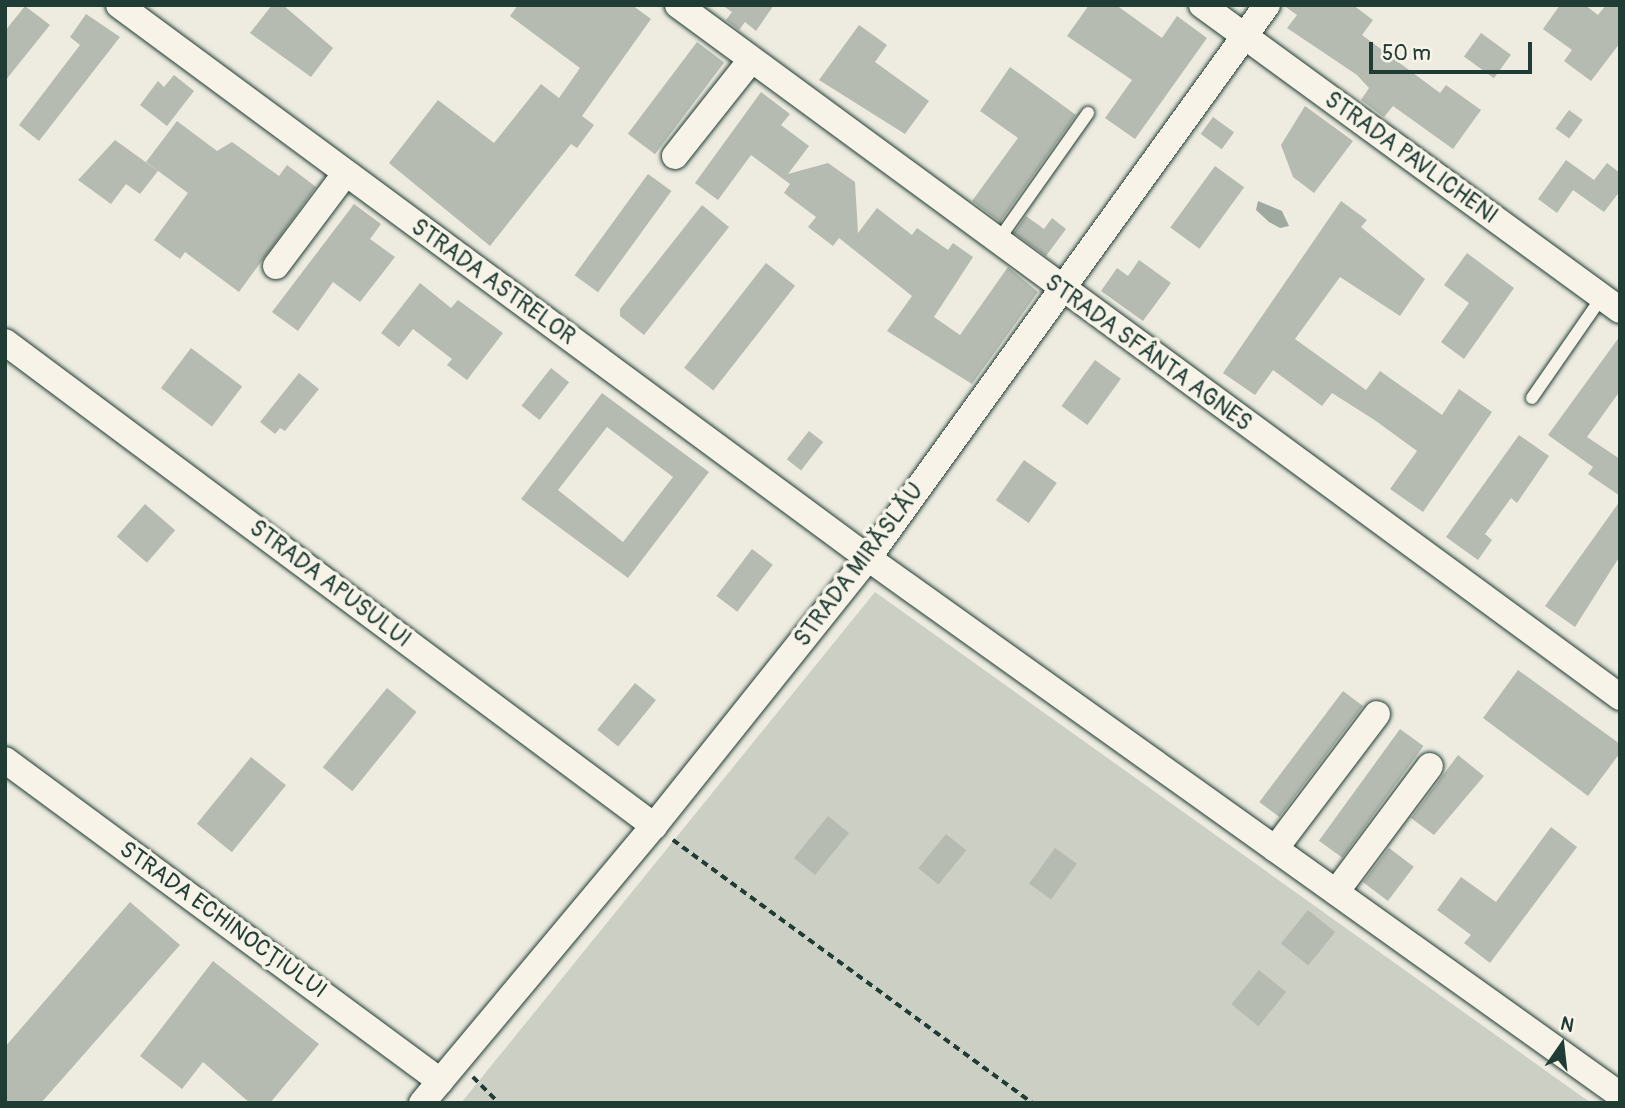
<!DOCTYPE html>
<html>
<head>
<meta charset="utf-8">
<style>
	body { margin:0 }
	#map { position:relative; width:1625px; height:1108px; overflow:hidden; background:#eeece1; font-family:Pangolin,sans-serif }
	div>[style] { position:absolute }
	.green>* { inset:0; background:#cccfc4 }
	.water>* { inset:0; background:#9fa99f }
	.building>* { inset:0; background:#b5bbb0; transform-origin:0 0 }
	.path>* { height:3.5px; margin-top:-1.75px; transform-origin:0; background:repeating-linear-gradient(90deg,#1f3d34 0 7px,transparent 0 12px) }
	.roads { filter:drop-shadow(0 0 2px #1f3d34) drop-shadow(0 0 2px #1f3d34) }
	.lane>* { height:12px; margin:-6px; padding:0 6px; transform-origin:6px; border-radius:6px; background:#f7f3e8 }
	.street>* { height:26px; margin:-13px; padding:0 13px; transform-origin:13px; border-radius:13px; background:#f7f3e8 }
	span { translate:-50% -50%; white-space:nowrap; text-align:center; line-height:1.15; -webkit-text-stroke:7px #f7f3e8; paint-order:stroke }
	.street-label { font-size:23px; color:#1f3d34 }
	.frame { position:absolute; inset:0; border:7px solid #1f3d34; pointer-events:none }
	.north { position:absolute; left:1527px; top:1010px; width:70px; height:70px; -webkit-text-stroke:5px #f7f3e8; paint-order:stroke; rotate:14deg; font-size:19px; font-weight:700; line-height:28px; text-align:center; color:#1f3d34 }
	.north::after { content:''; display:block; margin:auto; width:24px; height:32px; background:#1f3d34; clip-path:polygon(50% 0,100% 100%,50% 72%,0 100%) }
	.scale { position:absolute; left:1369px; top:42px; width:163px; height:32px; box-sizing:border-box; border:4px solid #1f3d34; border-top:0; padding-left:9px; font-size:21px; line-height:24px; white-space:nowrap; color:#1f3d34; -webkit-text-stroke:5px #f7f3e8; paint-order:stroke }
</style>
</head>
<body>
<div id="map">
	<div class="green">
		<i style="clip-path:polygon(875px 592px,1591px 1103px,461px 1103px)"></i>
	</div>
	<div class="water">
		<i style="clip-path:polygon(1258px 201px,1282px 211px,1289px 226px,1280px 228px,1269px 222px,1256px 210px)"></i>
	</div>
	<div class="building">
		<i style="clip-path:polygon(272px 5px,283px 5px,333px 48px,311px 77px,250px 33px)"></i>
		<i style="clip-path:polygon(518px 5px,632px 5px,651px 19px,582px 116px,594px 125px,577px 148px,571px 144px,490px 246px,389px 163px,438px 100px,494px 143px,541px 84px,559px 98px,580px 68px,510px 16px)"></i>
		<i style="clip-path:polygon(722px 5px,774px 5px,756px 31px,745px 22px,739px 30px,726px 20px,732px 12px)"></i>
		<i style="clip-path:polygon(1089px 5px,1116px 5px,1162px 38px,1177px 16px,1207px 38px,1135px 139px,1105px 118px,1132px 80px,1067px 36px)"></i>
		<i style="clip-path:polygon(1283px 5px,1353px 5px,1373px 20px,1362px 35px,1440px 93px,1446px 85px,1481px 110px,1453px 149px,1393px 106px,1384px 117px,1361px 100px,1369px 88px,1357px 75px,1287px 28px,1297px 15px)"></i>
		<i style="clip-path:polygon(1560px 5px,1585px 5px,1598px 15px,1606px 5px,1620px 5px,1620px 43px,1591px 81px,1564px 61px,1572px 50px,1543px 29px)"></i>
		<i style="clip-path:polygon(25px 6px,50px 25px,5px 81px,5px 31px)"></i>
		<i style="clip-path:polygon(86px 14px,120px 37px,39px 141px,19px 125px,80px 45px,70px 37px)"></i>
		<i style="clip-path:polygon(859px 25px,887px 45px,875px 62px,929px 101px,905px 134px,819px 80px)"></i>
		<i style="left:1481px;top:33px;width:37px;height:29px;rotate:36deg"></i>
		<i style="left:697px;top:42px;width:34px;height:115px;rotate:37deg"></i>
		<i style="clip-path:polygon(1010px 67px,1076px 115px,1000px 222px,972px 201px,1018px 138px,980px 111px)"></i>
		<i style="clip-path:polygon(174px 75px,194px 91px,167px 126px,140px 105px,158px 81px,164px 87px)"></i>
		<i style="clip-path:polygon(761px 92px,790px 114px,781px 125px,809px 146px,788px 174px,828px 163px,855px 182px,858px 233px,877px 208px,912px 235px,917px 228px,948px 250px,953px 243px,973px 257px,934px 317px,960px 335px,1008px 267px,1038px 292px,972px 384px,887px 331px,912px 296px,839px 238px,833px 246px,808px 227px,816px 217px,784px 193px,790px 184px,751px 155px,718px 200px,695px 183px)"></i>
		<i style="clip-path:polygon(1305px 106px,1353px 141px,1314px 193px,1293px 177px,1281px 145px)"></i>
		<i style="left:1569px;top:110px;width:17px;height:23px;rotate:36deg"></i>
		<i style="left:1213px;top:117px;width:26px;height:21px;rotate:36deg"></i>
		<i style="clip-path:polygon(177px 121px,217px 151px,232px 142px,279px 176px,287px 165px,316px 187px,239px 292px,185px 252px,180px 259px,154px 240px,188px 193px,146px 162px)"></i>
		<i style="clip-path:polygon(115px 140px,158px 171px,140px 194px,126px 184px,111px 204px,78px 180px)"></i>
		<i style="clip-path:polygon(1566px 160px,1594px 180px,1607px 163px,1620px 173px,1620px 191px,1604px 212px,1573px 190px,1557px 213px,1538px 199px)"></i>
		<i style="left:1215px;top:166px;width:36px;height:76px;rotate:36deg"></i>
		<i style="left:648px;top:174px;width:29px;height:125px;rotate:36deg"></i>
		<i style="clip-path:polygon(1341px 201px,1367px 220px,1361px 227px,1425px 279px,1400px 316px,1340px 277px,1295px 339px,1366px 390px,1380px 371px,1442px 415px,1459px 389px,1492px 412px,1423px 512px,1390px 489px,1417px 451px,1376px 421px,1332px 393px,1322px 406px,1273px 370px,1255px 395px,1223px 373px)"></i>
		<i style="clip-path:polygon(354px 204px,381px 224px,370px 239px,395px 257px,360px 302px,333px 282px,298px 331px,272px 312px)"></i>
		<i style="clip-path:polygon(702px 205px,729px 227px,644px 335px,620px 316px,620px 309px)"></i>
		<i style="clip-path:polygon(1026px 216px,1044px 229px,1052px 218px,1066px 229px,1046px 256px,1014px 233px)"></i>
		<i style="clip-path:polygon(1467px 253px,1514px 288px,1464px 359px,1441px 342px,1469px 303px,1444px 285px)"></i>
		<i style="clip-path:polygon(1139px 260px,1171px 283px,1143px 321px,1101px 291px,1117px 268px,1128px 276px)"></i>
		<i style="left:766px;top:263px;width:37px;height:133px;rotate:38deg"></i>
		<i style="clip-path:polygon(420px 283px,451px 308px,458px 300px,503px 333px,467px 380px,447px 365px,452px 359px,413px 329px,399px 347px,381px 333px)"></i>
		<i style="clip-path:polygon(1620px 336px,1620px 391px,1587px 437px,1620px 459px,1620px 496px,1588px 474px,1593px 467px,1548px 435px)"></i>
		<i style="left:191px;top:348px;width:64px;height:50px;rotate:37deg"></i>
		<i style="left:1095px;top:360px;width:32px;height:57px;rotate:36deg"></i>
		<i style="left:551px;top:368px;width:23px;height:48px;rotate:38deg"></i>
		<i style="clip-path:polygon(299px 373px,319px 389px,285px 431px,280px 428px,275px 434px,260px 422px)"></i>
		<i style="clip-path:polygon(evenodd,602px 393px,709px 472px,628px 578px,521px 499px,602px 393px,607px 427px,673px 477px,623px 542px,558px 490px,607px 427px)"></i>
		<i style="left:809px;top:431px;width:18px;height:36px;rotate:38deg"></i>
		<i style="clip-path:polygon(1519px 435px,1549px 456px,1517px 503px,1511px 498px,1485px 534px,1492px 540px,1478px 560px,1446px 537px)"></i>
		<i style="left:1024px;top:460px;width:40px;height:49px;rotate:35deg"></i>
		<i style="clip-path:polygon(1620px 501px,1620px 556px,1575px 627px,1545px 606px)"></i>
		<i style="left:145px;top:504px;width:40px;height:43px;rotate:41deg"></i>
		<i style="left:752px;top:549px;width:26px;height:59px;rotate:37deg"></i>
		<i style="clip-path:polygon(1518px 670px,1620px 744px,1620px 753px,1588px 796px,1483px 718px)"></i>
		<i style="left:635px;top:683px;width:27px;height:60px;rotate:39deg"></i>
		<i style="left:387px;top:688px;width:38px;height:102px;rotate:39deg"></i>
		<i style="left:1343px;top:691px;width:25px;height:139px;rotate:37deg"></i>
		<i style="left:1400px;top:729px;width:29px;height:138px;rotate:36deg"></i>
		<i style="clip-path:polygon(1458px 755px,1484px 776px,1434px 835px,1411px 818px)"></i>
		<i style="left:251px;top:757px;width:45px;height:86px;rotate:39deg"></i>
		<i style="left:828px;top:816px;width:27px;height:54px;rotate:39deg"></i>
		<i style="clip-path:polygon(1551px 827px,1577px 847px,1490px 963px,1464px 943px,1471px 935px,1437px 910px,1461px 877px,1496px 902px)"></i>
		<i style="left:946px;top:834px;width:26px;height:44px;rotate:39deg"></i>
		<i style="left:1055px;top:848px;width:27px;height:44px;rotate:36deg"></i>
		<i style="left:1389px;top:848px;width:31px;height:43px;rotate:37deg"></i>
		<i style="clip-path:polygon(130px 902px,180px 945px,41px 1103px,5px 1103px,5px 1047px)"></i>
		<i style="left:1308px;top:910px;width:35px;height:43px;rotate:39deg"></i>
		<i style="clip-path:polygon(213px 961px,319px 1044px,270px 1103px,250px 1103px,203px 1062px,182px 1089px,140px 1056px)"></i>
		<i style="left:1259px;top:970px;width:35px;height:44px;rotate:39deg"></i>
	</div>
	<div class="path">
		<i style="left:673px;top:840px;width:446px;rotate:36.2deg"></i>
		<i style="left:473px;top:1077px;width:37px;rotate:45deg"></i>
	</div>
	<div class="roads">
		<div class="lane">
			<i style="left:997px;top:242px;width:158px;rotate:-54.8deg"></i>
			<i style="left:1532px;top:398px;width:123px;rotate:-55.3deg"></i>
		</div>
		<div class="street">
			<i style="left:119px;top:5px;width:931px;rotate:36.44deg"></i>
			<i style="left:868px;top:558px;width:924px;rotate:35.53deg"></i>
			<i style="left:678px;top:5px;width:1169px;rotate:36.3deg"></i>
			<i style="left:1202px;top:5px;width:517px;rotate:36.12deg"></i>
			<i style="left:675px;top:156px;width:122px;rotate:-51.6deg"></i>
			<i style="left:276px;top:266px;width:115px;rotate:-53.1deg"></i>
			<i style="left:5px;top:342px;width:810px;rotate:36.71deg"></i>
			<i style="left:5px;top:760px;width:541px;rotate:36.42deg"></i>
			<i style="left:1275px;top:849px;width:169px;rotate:-52.9deg"></i>
			<i style="left:1336px;top:892px;width:157px;rotate:-53.3deg"></i>
			<i style="left:422px;top:1103px;width:361px;rotate:-50.1deg"></i>
			<i style="left:654px;top:826px;width:343px;rotate:-51.4deg"></i>
			<i style="left:868px;top:558px;width:682px;rotate:-54.19deg"></i>
		</div>
	</div>
	<div class="street-label">
		<span style="left:1411px;top:158px;rotate:36deg">STRADA PAVLICHENI</span>
		<span style="left:493px;top:282px;rotate:36deg">STRADA ASTRELOR</span>
		<span style="left:1148px;top:353px;rotate:36deg">STRADA SFÂNTA AGNES</span>
		<span style="left:859px;top:565px;rotate:-53deg">STRADA MIRĂSLĂU</span>
		<span style="left:330px;top:584px;rotate:37deg">STRADA APUSULUI</span>
		<span style="left:223px;top:920px;rotate:36deg">STRADA ECHINOCȚIULUI</span>
	</div>
	<div class="frame"></div>
	<div class="north">N</div>
	<div class="scale">50 m</div>
</div>
</body>
</html>
